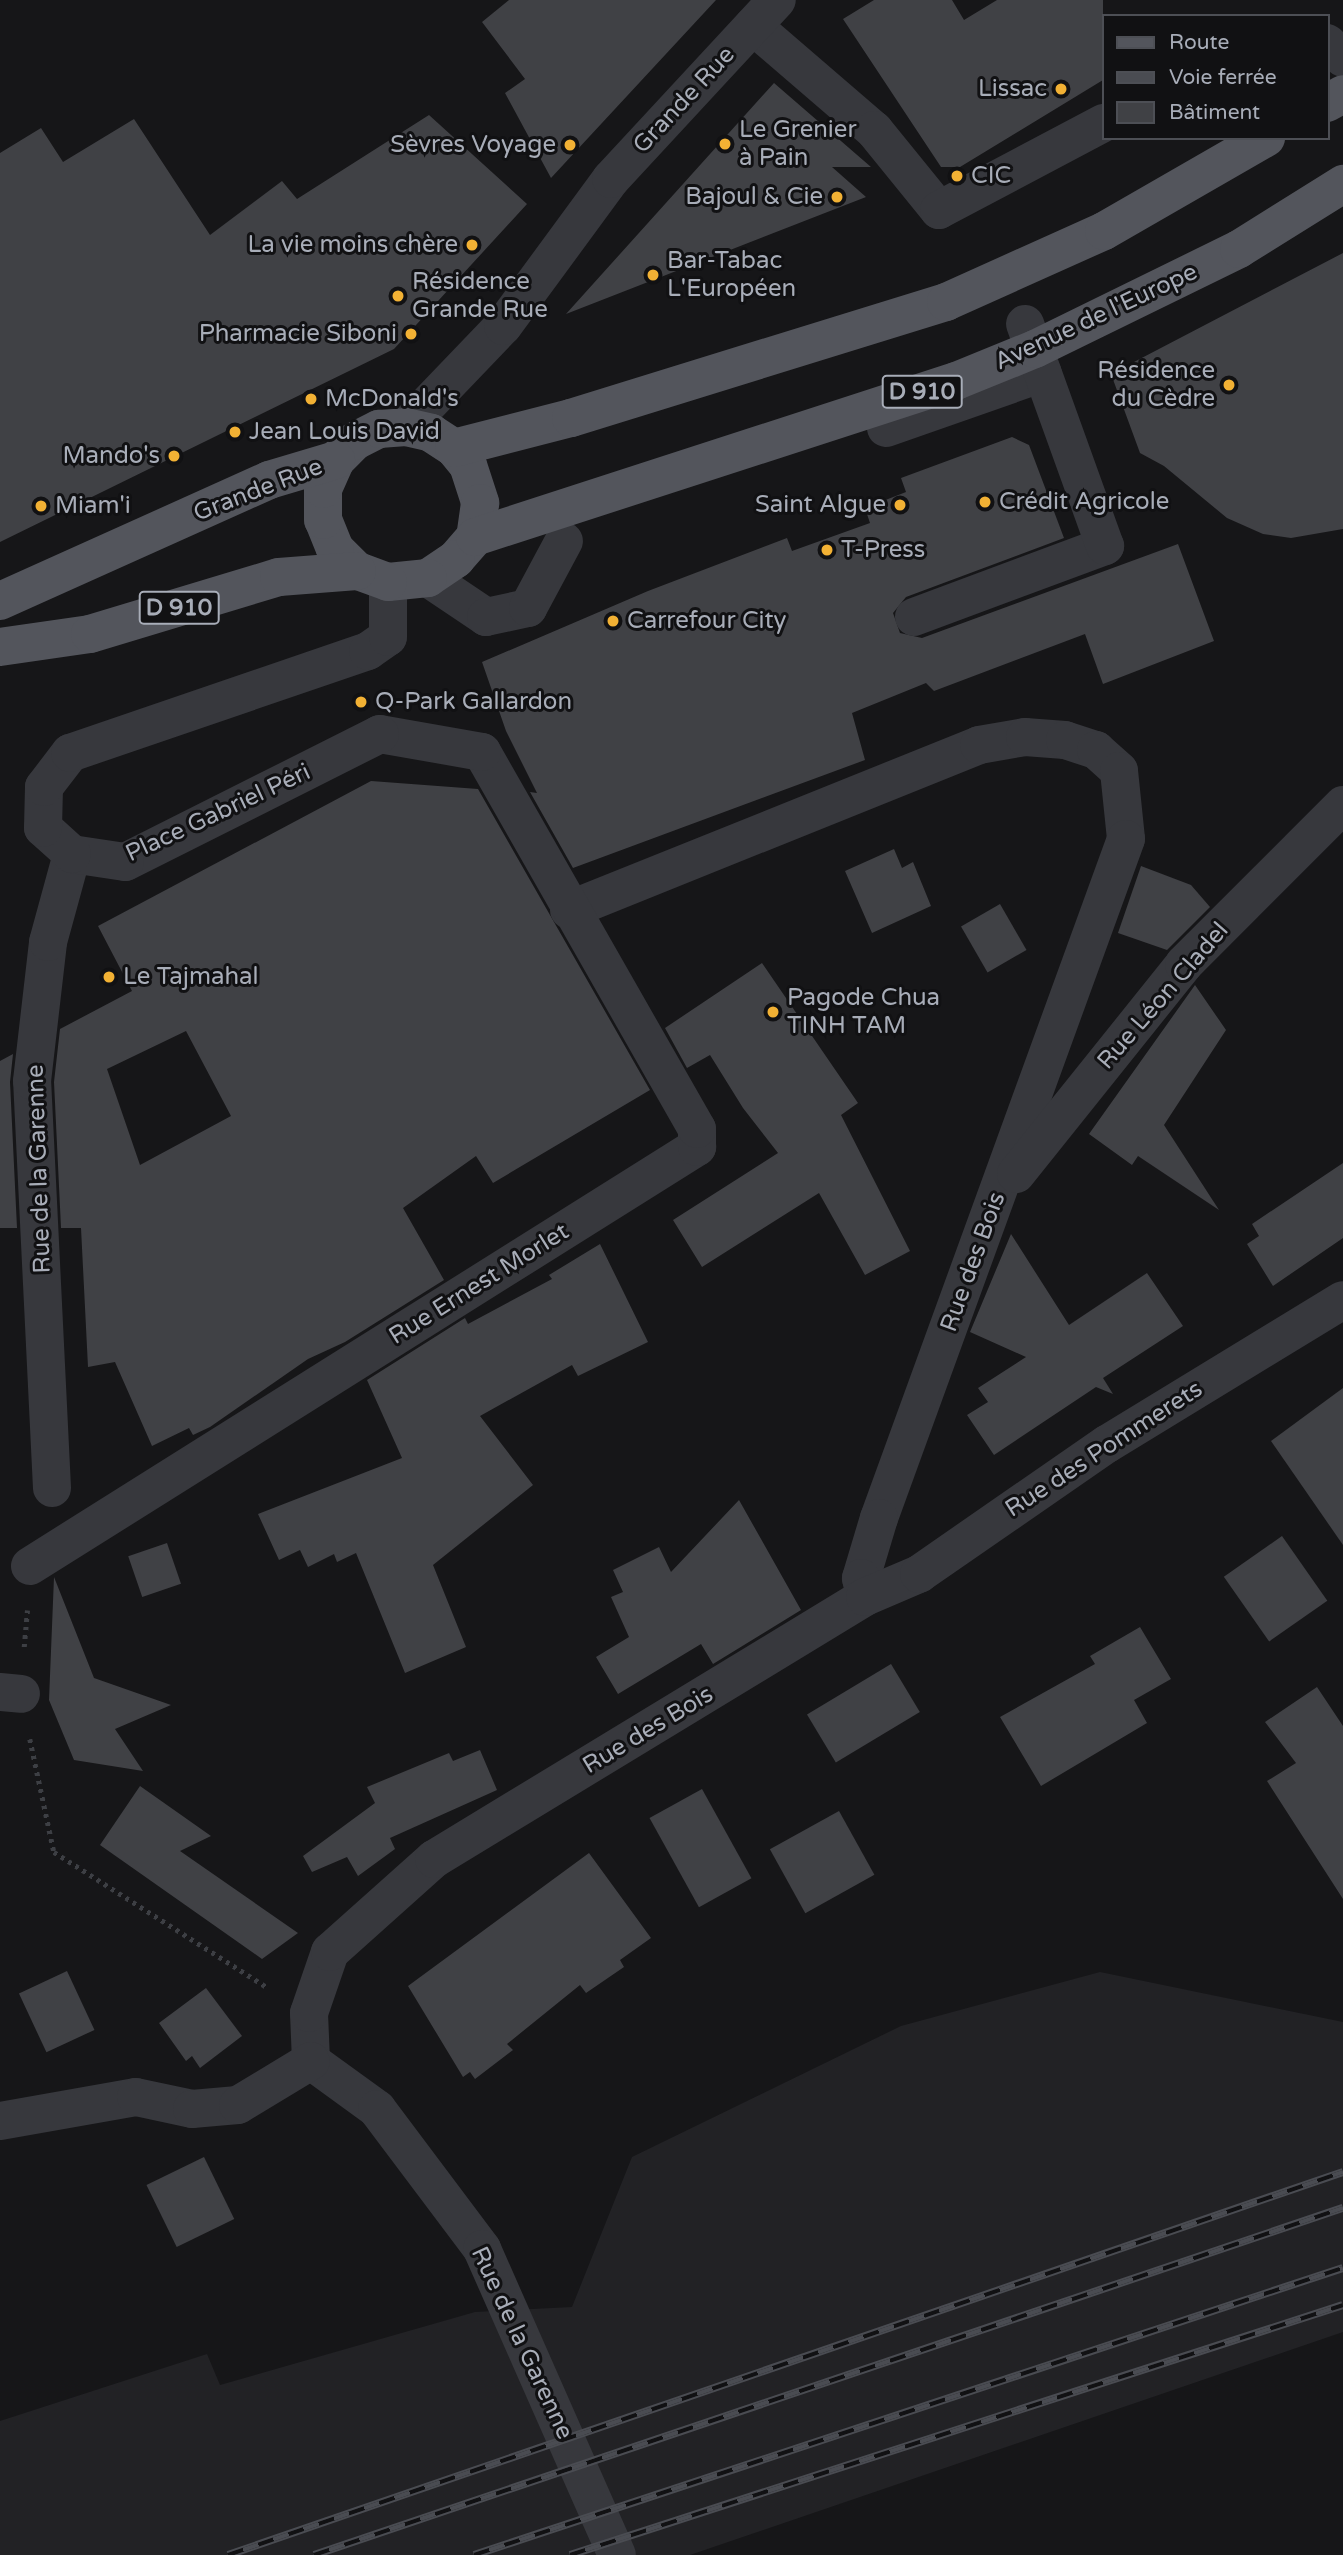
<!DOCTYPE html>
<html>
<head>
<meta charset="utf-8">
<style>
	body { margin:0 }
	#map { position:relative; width:1343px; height:2555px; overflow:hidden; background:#161618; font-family:"Varela Round",sans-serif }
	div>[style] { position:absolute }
	.built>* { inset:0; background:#222225 }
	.building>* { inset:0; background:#404145; transform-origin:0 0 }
	.path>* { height:4.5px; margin-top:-2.25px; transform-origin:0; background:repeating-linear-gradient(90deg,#3d3f44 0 3.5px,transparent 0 8.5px) }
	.minor>* { height:38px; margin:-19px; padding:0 19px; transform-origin:19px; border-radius:19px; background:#37383d }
	.major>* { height:38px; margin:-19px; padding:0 19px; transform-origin:19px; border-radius:19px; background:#53555c }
	.rail>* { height:8px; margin-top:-4px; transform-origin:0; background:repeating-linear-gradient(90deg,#111113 0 16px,#4a4c52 0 32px); box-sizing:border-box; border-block:2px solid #4a4c52 }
	.dots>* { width:19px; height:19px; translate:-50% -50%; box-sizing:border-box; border:4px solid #111113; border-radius:50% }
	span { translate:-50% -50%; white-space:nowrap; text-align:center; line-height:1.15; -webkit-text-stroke:6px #111113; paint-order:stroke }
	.shield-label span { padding:2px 5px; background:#111113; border:2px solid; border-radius:5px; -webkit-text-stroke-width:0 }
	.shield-label { font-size:23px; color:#a8adb8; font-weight:700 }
	.poi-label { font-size:24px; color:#a8adb8 }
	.right { translate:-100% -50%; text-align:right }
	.left { translate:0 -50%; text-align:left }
	.street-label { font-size:24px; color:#a8adb8 }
	.legend { position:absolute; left:1102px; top:14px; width:228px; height:126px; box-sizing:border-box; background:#111113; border:2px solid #4d4f55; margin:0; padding:9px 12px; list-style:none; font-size:21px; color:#a8adb8 }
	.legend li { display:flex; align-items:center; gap:14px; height:35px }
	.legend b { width:35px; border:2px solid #4d4f55 }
</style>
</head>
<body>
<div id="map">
	<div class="built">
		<i style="clip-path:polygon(1100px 1972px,1343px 2022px,1343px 2332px,690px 2555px,0 2555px,0 2421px,207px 2354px,220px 2385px,475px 2312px,572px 2307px,632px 2157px,901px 2026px)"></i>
	</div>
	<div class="building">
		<i style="clip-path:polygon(509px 0,716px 0,551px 178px,505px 93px,525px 79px,482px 22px)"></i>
		<i style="clip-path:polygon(874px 0,952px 0,964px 20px,997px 0,1103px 0,1103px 80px,960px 167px,941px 167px,843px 19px)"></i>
		<i style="clip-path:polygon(774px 83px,871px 167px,832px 167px,866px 197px,566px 314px)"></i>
		<i style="clip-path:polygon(429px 115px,527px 204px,394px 349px,0 542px,0 153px,41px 128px,63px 162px,134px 119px,210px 235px,282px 181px,297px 199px)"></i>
		<i style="clip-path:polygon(1343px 253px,1343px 529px,1291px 538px,1263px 534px,1227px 518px,1164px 466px,1140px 453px,1111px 374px)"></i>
		<i style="clip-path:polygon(1012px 437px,1029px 445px,1064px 538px,906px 597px,893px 613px,900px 633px,922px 638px,1178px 544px,1214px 641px,1103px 684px,1085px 634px,934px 691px,926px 683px,852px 713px,865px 760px,573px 868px,530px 792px,537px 793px,506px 731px,482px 662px,648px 591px,787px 538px,792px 551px,870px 523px,865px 508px,906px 492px,901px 478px)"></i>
		<i style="clip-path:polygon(evenodd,371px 781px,478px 789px,650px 1090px,493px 1183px,476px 1156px,403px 1208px,444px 1280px,345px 1342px,308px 1359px,210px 1427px,193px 1435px,189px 1428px,152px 1446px,115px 1362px,88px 1367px,81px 1228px,61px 1228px,54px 1082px,60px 1029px,132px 991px,98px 926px,371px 781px,186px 1031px,231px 1116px,140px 1165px,107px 1069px,186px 1031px)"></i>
		<i style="clip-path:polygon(894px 849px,902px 868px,913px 862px,931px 906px,872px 933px,845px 871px)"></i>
		<i style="clip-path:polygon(1141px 866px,1191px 885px,1210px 907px,1167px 950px,1118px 933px)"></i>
		<i style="left:1000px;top:904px;width:53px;height:45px;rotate:60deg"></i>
		<i style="clip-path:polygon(762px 963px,858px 1103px,841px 1115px,910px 1251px,865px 1275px,819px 1193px,702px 1267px,673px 1220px,778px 1153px,743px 1108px,710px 1055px,687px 1068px,665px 1028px)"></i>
		<i style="clip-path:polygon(1195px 985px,1226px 1030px,1164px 1125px,1219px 1210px,1138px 1156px,1132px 1165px,1089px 1134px)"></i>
		<i style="clip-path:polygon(13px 1054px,10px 1082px,17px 1228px,0 1228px,0 1061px)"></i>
		<i style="clip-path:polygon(1343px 1163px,1343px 1238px,1273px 1286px,1247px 1244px,1259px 1236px,1252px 1224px)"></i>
		<i style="clip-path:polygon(1011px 1234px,1069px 1325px,1147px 1273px,1183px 1326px,1103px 1378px,1113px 1394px,1096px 1387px,994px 1455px,967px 1415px,988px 1402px,978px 1388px,1026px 1357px,970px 1332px)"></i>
		<i style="clip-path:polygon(600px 1244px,648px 1342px,578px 1376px,572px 1365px,480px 1416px,533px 1485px,433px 1565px,466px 1647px,405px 1673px,356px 1553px,337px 1562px,334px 1554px,308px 1567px,300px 1550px,279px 1560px,258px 1514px,402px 1458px,367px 1380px,465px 1318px,468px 1324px,552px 1279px,549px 1275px)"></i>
		<i style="clip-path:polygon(1343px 1388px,1343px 1545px,1271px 1441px)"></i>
		<i style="clip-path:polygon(739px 1500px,801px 1610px,713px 1664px,701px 1644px,618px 1694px,596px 1657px,629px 1637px,611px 1597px,623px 1592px,613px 1570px,659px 1547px,671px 1572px)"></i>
		<i style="left:1282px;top:1536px;width:79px;height:71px;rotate:55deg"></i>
		<i style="left:167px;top:1543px;width:43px;height:41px;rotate:71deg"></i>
		<i style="clip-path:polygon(54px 1577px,94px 1678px,171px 1705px,115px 1729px,143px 1771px,74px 1760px,49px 1700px)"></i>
		<i style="clip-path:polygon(1140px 1627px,1171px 1679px,1134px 1700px,1147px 1723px,1041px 1786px,1000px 1717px,1095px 1664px,1090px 1656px)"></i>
		<i style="left:891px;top:1664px;width:56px;height:98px;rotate:59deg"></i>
		<i style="clip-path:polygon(1317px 1687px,1343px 1726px,1343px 1899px,1267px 1781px,1296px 1763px,1265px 1722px)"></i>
		<i style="clip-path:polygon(480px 1750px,497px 1790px,390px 1838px,395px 1849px,358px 1876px,347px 1857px,312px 1872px,303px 1856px,375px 1803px,367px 1787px,449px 1753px,453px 1761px)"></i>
		<i style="clip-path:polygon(140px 1786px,211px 1836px,180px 1851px,298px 1933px,262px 1959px,100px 1845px)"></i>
		<i style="left:702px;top:1789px;width:102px;height:60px;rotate:61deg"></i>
		<i style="left:839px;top:1811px;width:73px;height:79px;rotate:61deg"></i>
		<i style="clip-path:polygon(589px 1853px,651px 1938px,620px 1960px,624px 1967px,586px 1993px,580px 1985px,507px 2044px,513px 2050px,475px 2079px,470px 2072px,463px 2077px,408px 1986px)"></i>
		<i style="left:67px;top:1971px;width:65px;height:53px;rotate:65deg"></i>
		<i style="clip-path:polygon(206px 1988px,242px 2036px,200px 2068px,192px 2056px,186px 2061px,159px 2023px)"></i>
		<i style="left:204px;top:2157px;width:69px;height:64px;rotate:64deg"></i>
	</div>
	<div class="path">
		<i style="left:24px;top:1647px;width:37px;rotate:-85deg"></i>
		<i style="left:30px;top:1739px;width:116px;rotate:78deg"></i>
		<i style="left:54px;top:1852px;width:254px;rotate:32.4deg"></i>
	</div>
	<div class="minor">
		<i style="left:753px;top:26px;width:160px;rotate:40.7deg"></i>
		<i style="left:874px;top:130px;width:103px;rotate:50.9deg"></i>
		<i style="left:939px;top:210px;width:186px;rotate:-27.9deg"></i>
		<i style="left:1327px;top:43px;width:22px;rotate:43deg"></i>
		<i style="left:406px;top:427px;width:140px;rotate:-46.2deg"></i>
		<i style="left:503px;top:326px;width:182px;rotate:-53.7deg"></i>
		<i style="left:611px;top:179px;width:244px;rotate:-47.2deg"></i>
		<i style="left:886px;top:428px;width:166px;rotate:-19.3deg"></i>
		<i style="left:428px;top:578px;width:70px;rotate:33.9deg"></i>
		<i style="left:486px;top:617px;width:43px;rotate:-12.1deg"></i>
		<i style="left:528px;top:608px;width:76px;rotate:-61.8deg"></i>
		<i style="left:914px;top:617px;width:204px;rotate:-20.4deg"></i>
		<i style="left:1105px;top:546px;width:236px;rotate:-109.8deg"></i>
		<i style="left:569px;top:910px;width:442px;rotate:-21.9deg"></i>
		<i style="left:979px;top:745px;width:47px;rotate:-9.9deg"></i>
		<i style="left:1025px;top:737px;width:40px;rotate:4.3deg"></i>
		<i style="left:1065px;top:740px;width:33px;rotate:18deg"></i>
		<i style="left:1096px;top:750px;width:31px;rotate:42deg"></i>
		<i style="left:1119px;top:771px;width:68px;rotate:84.1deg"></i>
		<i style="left:1126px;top:839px;width:723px;rotate:109.99deg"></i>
		<i style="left:879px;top:1518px;width:63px;rotate:106.7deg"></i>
		<i style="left:861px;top:1578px;width:19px;rotate:78deg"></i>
		<i style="left:1016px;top:1174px;width:269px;rotate:-51.3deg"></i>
		<i style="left:1184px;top:964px;width:225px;rotate:-45deg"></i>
		<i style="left:52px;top:1488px;width:407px;rotate:-92.8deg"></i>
		<i style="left:32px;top:1081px;width:140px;rotate:-83.4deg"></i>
		<i style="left:48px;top:942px;width:91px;rotate:-74.7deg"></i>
		<i style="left:30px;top:1566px;width:788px;rotate:-32.14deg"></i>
		<i style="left:697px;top:1147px;width:18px;rotate:-90deg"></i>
		<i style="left:697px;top:1129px;width:434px;rotate:-119.7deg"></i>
		<i style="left:482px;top:752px;width:104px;rotate:-170deg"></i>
		<i style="left:380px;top:734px;width:285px;rotate:153.3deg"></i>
		<i style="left:125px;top:862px;width:54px;rotate:-171.4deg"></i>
		<i style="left:72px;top:854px;width:39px;rotate:-138deg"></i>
		<i style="left:43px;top:828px;width:41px;rotate:-88.6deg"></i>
		<i style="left:44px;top:787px;width:43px;rotate:-52.6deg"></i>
		<i style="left:70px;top:753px;width:315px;rotate:-18.9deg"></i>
		<i style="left:368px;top:651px;width:24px;rotate:-35deg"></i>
		<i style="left:388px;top:637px;width:55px;rotate:-90deg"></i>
		<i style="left:0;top:1692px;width:21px;rotate:5deg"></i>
		<i style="left:311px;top:2061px;width:48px;rotate:-92.4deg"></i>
		<i style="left:309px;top:2013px;width:65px;rotate:-71deg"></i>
		<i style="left:330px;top:1952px;width:140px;rotate:-41.8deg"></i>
		<i style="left:434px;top:1859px;width:504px;rotate:-31.29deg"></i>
		<i style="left:865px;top:1597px;width:59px;rotate:-23.1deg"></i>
		<i style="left:919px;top:1574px;width:229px;rotate:-34.7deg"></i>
		<i style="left:1107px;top:1444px;width:276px;rotate:-31.4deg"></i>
		<i style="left:311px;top:2061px;width:82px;rotate:36deg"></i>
		<i style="left:377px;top:2109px;width:175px;rotate:53.1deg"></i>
		<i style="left:482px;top:2249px;width:334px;rotate:66.2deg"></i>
		<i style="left:0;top:2121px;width:138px;rotate:-10deg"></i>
		<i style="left:136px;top:2097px;width:57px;rotate:12.1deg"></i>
		<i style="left:192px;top:2109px;width:46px;rotate:-5deg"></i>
		<i style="left:238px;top:2105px;width:85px;rotate:-31.1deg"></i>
	</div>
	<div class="major">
		<i style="left:1327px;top:103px;width:18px;rotate:-29deg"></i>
		<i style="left:406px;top:427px;width:26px;rotate:13deg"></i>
		<i style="left:431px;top:433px;width:27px;rotate:33deg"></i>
		<i style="left:454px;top:448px;width:22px;rotate:51deg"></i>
		<i style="left:468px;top:465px;width:40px;rotate:72deg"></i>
		<i style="left:480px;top:503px;width:34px;rotate:98deg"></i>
		<i style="left:475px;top:537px;width:29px;rotate:131deg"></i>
		<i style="left:456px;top:559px;width:34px;rotate:146deg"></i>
		<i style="left:428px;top:578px;width:40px;rotate:174.3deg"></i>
		<i style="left:388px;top:582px;width:33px;rotate:-160deg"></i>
		<i style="left:357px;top:571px;width:31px;rotate:-135deg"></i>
		<i style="left:335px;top:549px;width:31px;rotate:-112deg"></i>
		<i style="left:323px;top:520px;width:31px;rotate:-90deg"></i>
		<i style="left:323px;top:489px;width:32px;rotate:-66deg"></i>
		<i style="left:336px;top:460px;width:27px;rotate:-45deg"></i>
		<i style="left:355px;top:441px;width:27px;rotate:-27deg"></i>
		<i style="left:379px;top:429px;width:27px;rotate:-4deg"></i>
		<i style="left:454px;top:448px;width:121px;rotate:-14.4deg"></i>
		<i style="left:571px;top:418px;width:393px;rotate:-17.2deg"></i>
		<i style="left:946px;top:302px;width:173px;rotate:-24.2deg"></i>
		<i style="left:1104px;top:231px;width:187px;rotate:-29.9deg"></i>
		<i style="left:475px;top:537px;width:506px;rotate:-17.97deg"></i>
		<i style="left:956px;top:381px;width:85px;rotate:-22.1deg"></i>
		<i style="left:1035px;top:349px;width:227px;rotate:-26.1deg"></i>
		<i style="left:1239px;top:249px;width:123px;rotate:-32deg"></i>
		<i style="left:0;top:601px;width:295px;rotate:-24.2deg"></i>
		<i style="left:269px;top:480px;width:70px;rotate:-16.6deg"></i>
		<i style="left:0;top:647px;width:91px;rotate:-8.2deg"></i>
		<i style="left:90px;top:634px;width:197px;rotate:-16.8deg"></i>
		<i style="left:279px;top:577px;width:78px;rotate:-4.4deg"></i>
	</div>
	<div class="rail">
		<i style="left:228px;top:2555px;width:1179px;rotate:-18.96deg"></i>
		<i style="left:314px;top:2555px;width:1086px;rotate:-18.64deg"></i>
		<i style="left:474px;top:2555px;width:915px;rotate:-18.28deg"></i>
		<i style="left:570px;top:2555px;width:812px;rotate:-17.92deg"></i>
	</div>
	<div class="dots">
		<i style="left:1061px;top:89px;background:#f2b134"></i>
		<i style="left:725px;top:144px;background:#f2b134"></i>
		<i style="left:570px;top:145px;background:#f2b134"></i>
		<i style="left:957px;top:176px;background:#f2b134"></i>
		<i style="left:837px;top:197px;background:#f2b134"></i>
		<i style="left:472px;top:245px;background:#f2b134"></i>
		<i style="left:653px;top:275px;background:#f2b134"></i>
		<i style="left:398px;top:296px;background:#f2b134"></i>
		<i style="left:411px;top:334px;background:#f2b134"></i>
		<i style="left:1229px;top:385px;background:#f2b134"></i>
		<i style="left:311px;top:399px;background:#f2b134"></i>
		<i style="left:235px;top:432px;background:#f2b134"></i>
		<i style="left:174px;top:456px;background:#f2b134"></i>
		<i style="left:985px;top:502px;background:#f2b134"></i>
		<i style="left:900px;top:505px;background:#f2b134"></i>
		<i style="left:41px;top:506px;background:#f2b134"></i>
		<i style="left:827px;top:550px;background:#f2b134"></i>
		<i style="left:613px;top:621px;background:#f2b134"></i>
		<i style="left:361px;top:702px;background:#f2b134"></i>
		<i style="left:109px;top:977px;background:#f2b134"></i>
		<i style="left:773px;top:1012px;background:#f2b134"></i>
	</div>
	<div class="shield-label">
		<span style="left:922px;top:392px">D 910</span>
		<span style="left:179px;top:608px">D 910</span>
	</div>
	<div class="poi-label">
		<span class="right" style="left:1047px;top:89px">Lissac</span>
		<span class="left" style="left:739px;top:144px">Le Grenier<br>à Pain</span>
		<span class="right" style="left:556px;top:145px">Sèvres Voyage</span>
		<span class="left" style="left:971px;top:176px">CIC</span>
		<span class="right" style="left:823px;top:197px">Bajoul &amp; Cie</span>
		<span class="right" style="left:458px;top:245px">La vie moins chère</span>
		<span class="left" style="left:667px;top:275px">Bar-Tabac<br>L'Européen</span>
		<span class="left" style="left:412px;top:296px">Résidence<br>Grande Rue</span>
		<span class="right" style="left:397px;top:334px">Pharmacie Siboni</span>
		<span class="right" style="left:1215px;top:385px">Résidence<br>du Cèdre</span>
		<span class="left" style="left:325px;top:399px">McDonald's</span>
		<span class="left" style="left:249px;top:432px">Jean Louis David</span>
		<span class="right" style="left:160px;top:456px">Mando's</span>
		<span class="left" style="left:999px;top:502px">Crédit Agricole</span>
		<span class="right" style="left:886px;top:505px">Saint Algue</span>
		<span class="left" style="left:55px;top:506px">Miam'i</span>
		<span class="left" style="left:841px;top:550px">T-Press</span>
		<span class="left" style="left:627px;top:621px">Carrefour City</span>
		<span class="left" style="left:375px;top:702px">Q-Park Gallardon</span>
		<span class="left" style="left:123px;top:977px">Le Tajmahal</span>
		<span class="left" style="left:787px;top:1012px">Pagode Chua<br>TINH TAM</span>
	</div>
	<div class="street-label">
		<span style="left:684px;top:100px;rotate:-47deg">Grande Rue</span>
		<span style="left:1096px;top:317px;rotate:-25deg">Avenue de l'Europe</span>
		<span style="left:258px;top:490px;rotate:-21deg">Grande Rue</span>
		<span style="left:218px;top:813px;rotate:-25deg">Place Gabriel Péri</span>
		<span style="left:1163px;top:996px;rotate:-49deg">Rue Léon Cladel</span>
		<span style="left:39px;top:1169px;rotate:-92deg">Rue de la Garenne</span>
		<span style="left:973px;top:1262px;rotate:-70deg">Rue des Bois</span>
		<span style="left:479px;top:1284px;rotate:-32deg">Rue Ernest Morlet</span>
		<span style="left:1104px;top:1449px;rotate:-33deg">Rue des Pommerets</span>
		<span style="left:648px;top:1730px;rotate:-31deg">Rue des Bois</span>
		<span style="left:522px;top:2343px;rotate:65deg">Rue de la Garenne</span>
	</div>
	<ul class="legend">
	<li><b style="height:9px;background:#53555c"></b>Route</li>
	<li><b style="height:9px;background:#4a4c52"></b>Voie ferrée</li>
	<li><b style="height:19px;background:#404145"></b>Bâtiment</li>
	</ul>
</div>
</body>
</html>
